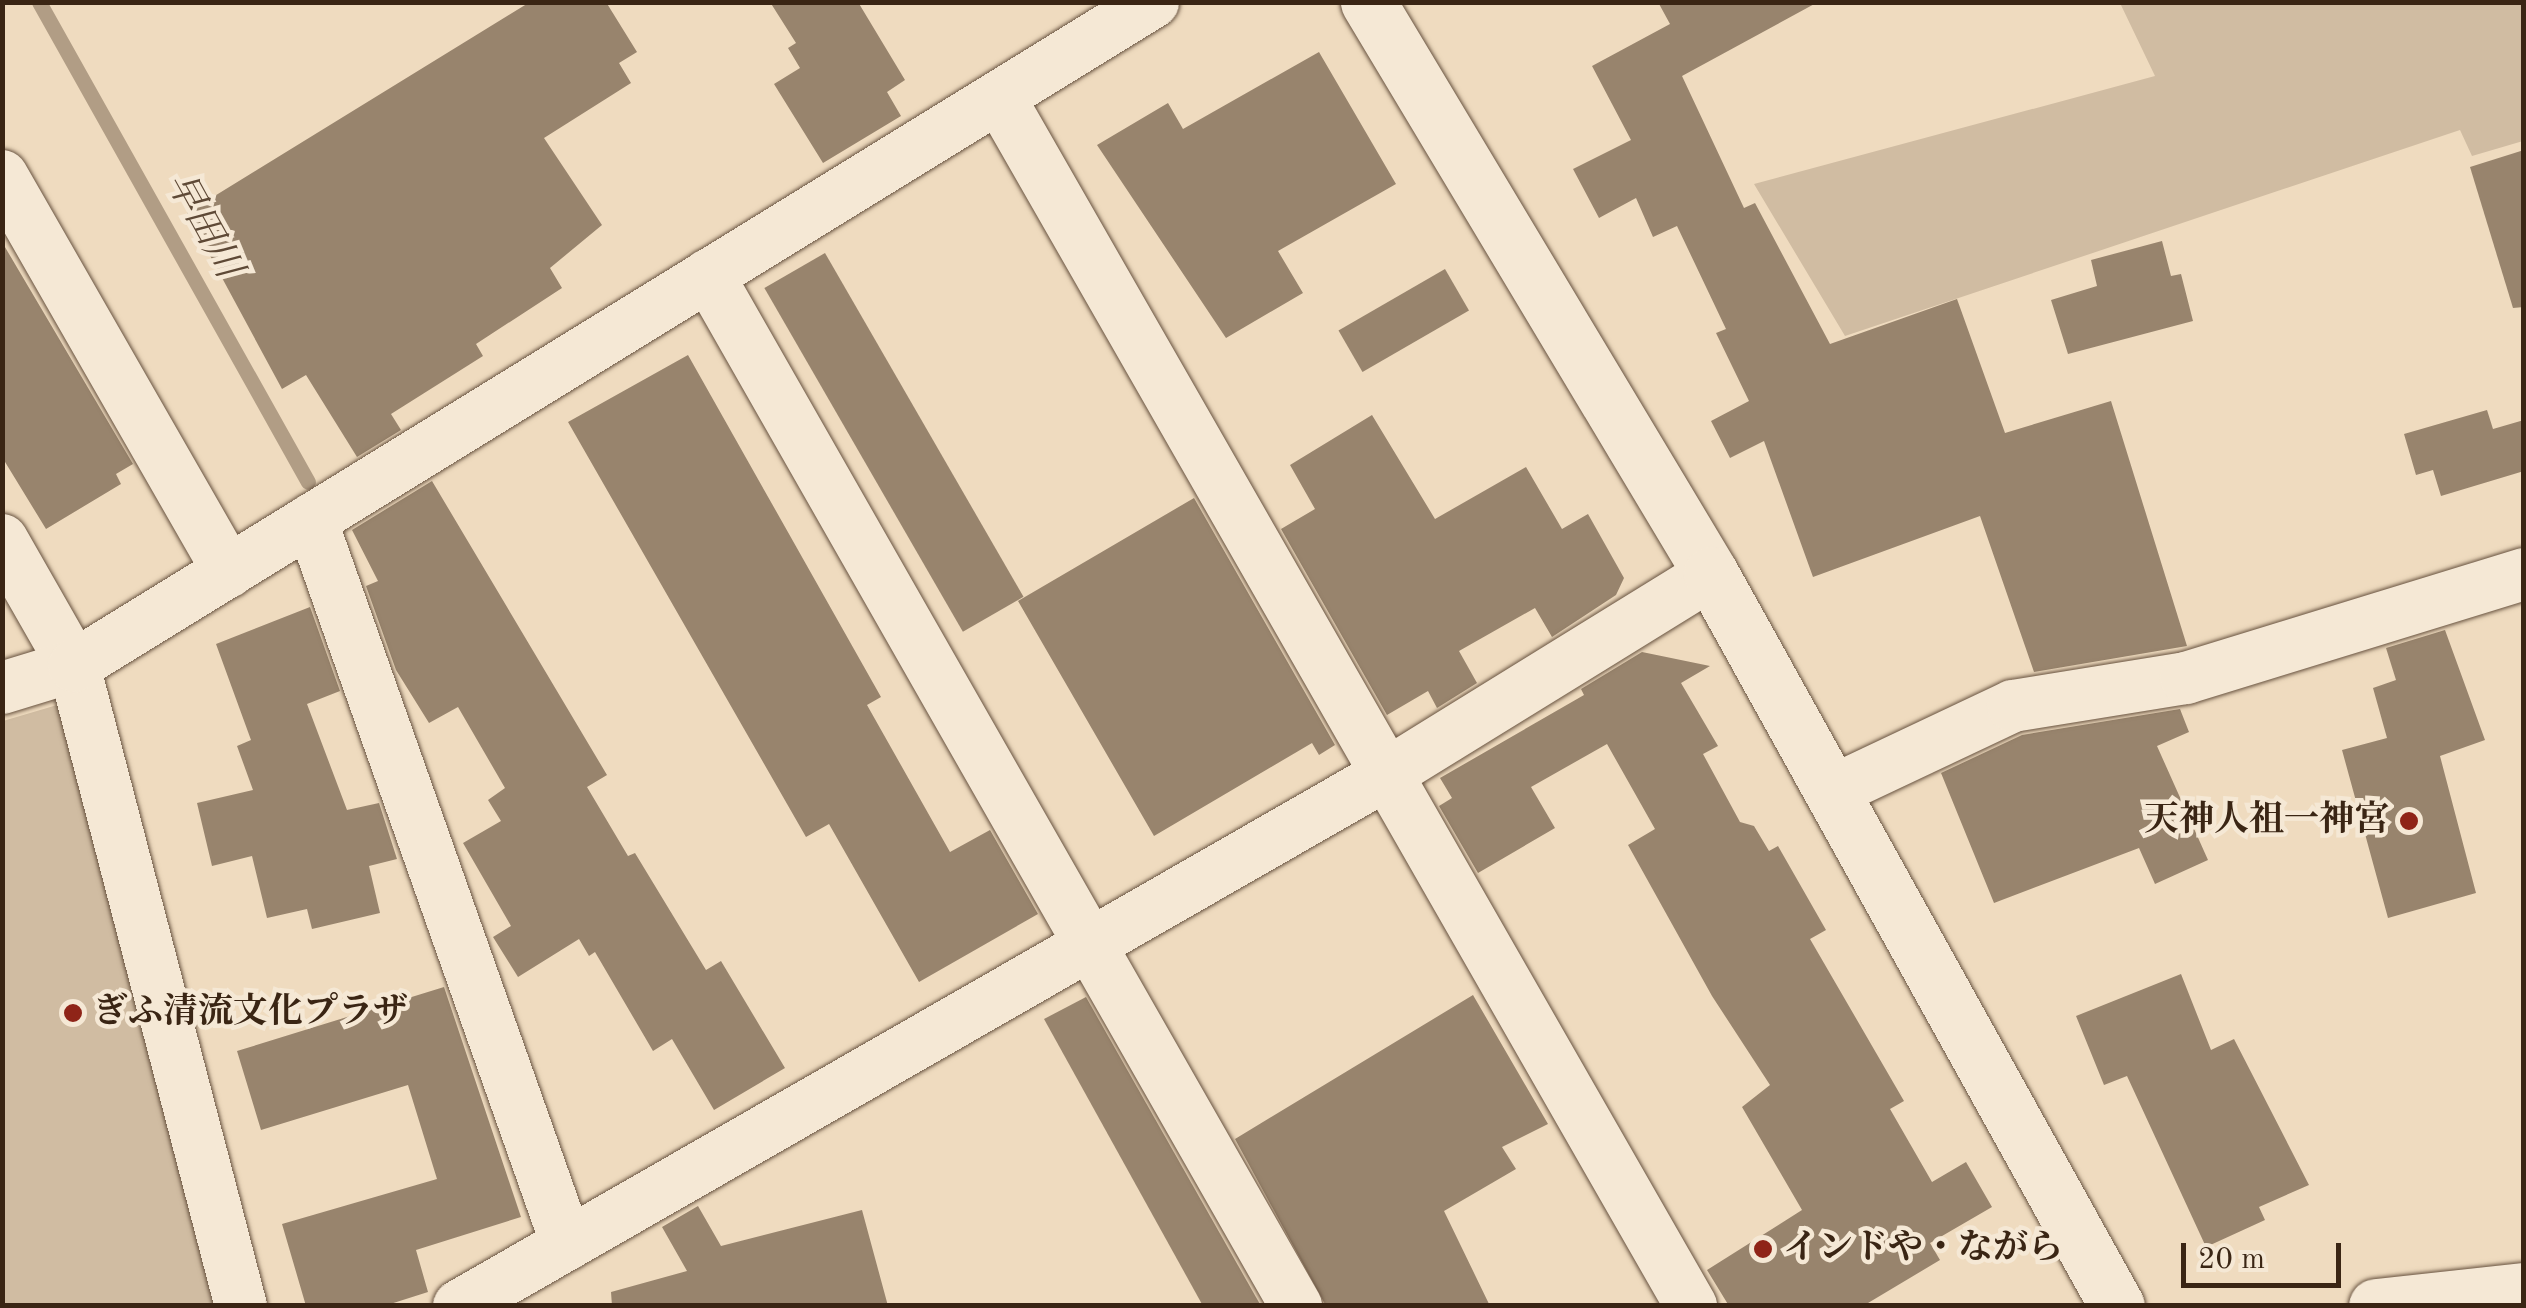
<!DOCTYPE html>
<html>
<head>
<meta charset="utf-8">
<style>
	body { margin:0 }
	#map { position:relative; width:2526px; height:1308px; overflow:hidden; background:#efdbbf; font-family:"Old Standard TT","Noto Serif JP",serif }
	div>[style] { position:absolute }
	.green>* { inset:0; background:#d0bca2 }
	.stream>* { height:15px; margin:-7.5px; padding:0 7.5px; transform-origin:7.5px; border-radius:7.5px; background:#b19d85 }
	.building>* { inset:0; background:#98846d; transform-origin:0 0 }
	.roads { filter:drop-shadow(0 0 2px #67523f) drop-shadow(0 0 2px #67523f) }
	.minor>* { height:52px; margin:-26px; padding:0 26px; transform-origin:26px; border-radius:26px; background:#f5e8d5 }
	.tertiary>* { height:55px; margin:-27.5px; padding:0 27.5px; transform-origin:27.5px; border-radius:27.5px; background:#f5e8d5 }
	.dots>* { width:28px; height:28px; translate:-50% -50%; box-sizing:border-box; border:5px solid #f5e8d5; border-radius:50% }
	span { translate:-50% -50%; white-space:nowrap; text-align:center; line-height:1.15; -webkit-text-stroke:9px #f5e8d5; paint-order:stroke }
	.poi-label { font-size:35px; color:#3a2514; font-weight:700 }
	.right { translate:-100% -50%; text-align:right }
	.left { translate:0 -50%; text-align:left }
	.water-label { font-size:38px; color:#5e4936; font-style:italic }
	.frame { position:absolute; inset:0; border:5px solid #3a2514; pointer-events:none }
	.scale { position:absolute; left:2181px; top:1243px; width:160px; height:45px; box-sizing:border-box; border:5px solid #3a2514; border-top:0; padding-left:12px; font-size:30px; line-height:35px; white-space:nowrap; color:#3a2514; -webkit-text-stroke:8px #f5e8d5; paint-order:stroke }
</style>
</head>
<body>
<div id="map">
	<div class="green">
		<i style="clip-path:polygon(2120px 3px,2523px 3px,2523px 141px,2472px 156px,2460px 130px,1845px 336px,1754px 184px,2155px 76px)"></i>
		<i style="clip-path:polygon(64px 703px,219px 1305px,3px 1306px,3px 721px)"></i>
	</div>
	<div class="stream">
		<i style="left:39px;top:2px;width:550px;rotate:60.73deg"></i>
	</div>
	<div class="building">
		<i style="clip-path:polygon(530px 2px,606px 2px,637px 52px,619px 63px,631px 83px,544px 138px,602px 225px,550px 268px,562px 288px,476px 344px,483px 356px,391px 414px,401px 430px,357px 457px,306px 375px,282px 389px,187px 213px)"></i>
		<i style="clip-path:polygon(770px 2px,858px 2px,905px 80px,887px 92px,901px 116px,823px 163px,774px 84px,800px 68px,788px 48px,796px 43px)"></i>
		<i style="clip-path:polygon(1658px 2px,1818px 2px,1682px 76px,1744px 208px,1755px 203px,1830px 344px,1957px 299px,2005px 433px,2111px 401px,2187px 646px,2034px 672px,1980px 516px,1813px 577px,1764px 441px,1730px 458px,1711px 421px,1749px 401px,1716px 333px,1726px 329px,1677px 226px,1653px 237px,1636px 198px,1599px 218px,1573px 169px,1631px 140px,1592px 66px,1670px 24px)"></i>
		<i style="clip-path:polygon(1319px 52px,1396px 184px,1278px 251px,1303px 293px,1226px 338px,1097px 145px,1168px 103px,1183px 129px)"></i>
		<i style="clip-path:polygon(2524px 150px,2524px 307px,2513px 308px,2470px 167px)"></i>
		<i style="clip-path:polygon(2162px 241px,2171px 276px,2181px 274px,2193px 321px,2068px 354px,2051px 300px,2097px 286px,2091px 260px)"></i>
		<i style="clip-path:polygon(2px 242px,133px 464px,116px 474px,121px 484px,46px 529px,2px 457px)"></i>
		<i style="left:825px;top:253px;width:397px;height:70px;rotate:60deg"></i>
		<i style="left:1445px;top:269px;width:48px;height:123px;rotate:60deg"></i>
		<i style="clip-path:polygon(688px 355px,881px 697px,867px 705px,950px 852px,990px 830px,1038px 914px,919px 982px,829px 824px,806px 837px,568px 422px)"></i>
		<i style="clip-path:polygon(2487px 410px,2493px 429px,2524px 420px,2524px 471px,2441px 496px,2433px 470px,2416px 475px,2404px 434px)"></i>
		<i style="clip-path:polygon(1372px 415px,1435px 519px,1526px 467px,1562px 529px,1588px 514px,1624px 578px,1616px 595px,1552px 637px,1535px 608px,1459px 651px,1477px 683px,1437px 708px,1428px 691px,1387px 715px,1281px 529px,1315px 509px,1290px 465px)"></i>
		<i style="clip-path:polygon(432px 481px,607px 775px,587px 787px,628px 856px,635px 853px,706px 970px,721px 961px,785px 1068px,714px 1110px,672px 1039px,653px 1051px,595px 952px,589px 956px,579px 939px,518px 977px,493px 937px,511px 926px,463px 843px,501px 821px,488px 800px,505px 788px,458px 707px,429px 723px,396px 670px,366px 586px,378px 581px,352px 530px)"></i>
		<i style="clip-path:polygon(1194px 498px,1335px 745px,1319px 755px,1312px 743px,1154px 836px,1018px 601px)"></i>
		<i style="clip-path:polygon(310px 607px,340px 691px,307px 704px,347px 810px,379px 803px,397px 859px,369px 866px,380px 913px,312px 929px,307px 909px,267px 918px,252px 856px,212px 866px,197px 803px,253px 790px,237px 746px,251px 740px,216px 644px)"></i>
		<i style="clip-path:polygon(2445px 630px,2485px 740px,2440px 756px,2476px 893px,2388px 918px,2342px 750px,2387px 738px,2373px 688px,2396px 680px,2386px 648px)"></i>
		<i style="clip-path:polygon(1642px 652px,1710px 666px,1681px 683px,1718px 746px,1703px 754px,1740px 822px,1754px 826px,1769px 851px,1778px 846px,1826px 930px,1810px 939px,1904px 1101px,1890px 1109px,1932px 1182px,1966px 1162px,1992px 1207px,1930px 1243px,1940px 1260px,1863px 1306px,1729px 1306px,1707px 1270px,1802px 1210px,1742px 1107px,1770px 1085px,1712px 996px,1628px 845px,1655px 829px,1607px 744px,1531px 787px,1555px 828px,1478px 873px,1439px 806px,1452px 798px,1440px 778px,1584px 695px,1581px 689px)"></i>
		<i style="clip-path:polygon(2180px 709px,2189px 732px,2157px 746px,2208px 860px,2155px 884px,2139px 848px,1994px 903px,1941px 773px,2022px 735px)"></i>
		<i style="clip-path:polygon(2181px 974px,2211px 1050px,2234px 1039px,2309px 1185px,2259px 1207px,2265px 1220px,2206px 1247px,2127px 1076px,2104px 1085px,2076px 1016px)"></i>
		<i style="clip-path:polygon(444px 987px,521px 1217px,416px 1250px,428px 1292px,384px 1306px,306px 1306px,282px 1224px,437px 1179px,408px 1085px,261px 1130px,237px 1051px)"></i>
		<i style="clip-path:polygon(1473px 995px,1548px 1124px,1502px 1147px,1516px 1169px,1444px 1211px,1490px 1306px,1326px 1306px,1235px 1139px)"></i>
		<i style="clip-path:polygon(1086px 997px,1261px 1306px,1203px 1306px,1044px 1019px)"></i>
		<i style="clip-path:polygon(698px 1206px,721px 1246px,862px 1210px,888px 1306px,612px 1306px,611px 1292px,687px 1271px,662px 1227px)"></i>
	</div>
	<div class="roads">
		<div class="minor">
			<i style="left:999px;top:97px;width:1393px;rotate:60.21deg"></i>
			<i style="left:2px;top:176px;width:456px;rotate:60.2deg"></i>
			<i style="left:708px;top:275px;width:1187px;rotate:60.3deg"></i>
			<i style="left:311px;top:520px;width:768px;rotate:70.53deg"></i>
			<i style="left:2px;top:540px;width:145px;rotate:60.3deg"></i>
			<i style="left:74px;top:666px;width:661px;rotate:75.38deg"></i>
			<i style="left:2px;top:688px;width:75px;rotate:-17deg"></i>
			<i style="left:74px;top:666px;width:1267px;rotate:-31.61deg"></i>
			<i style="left:1831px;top:792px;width:201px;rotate:-25.3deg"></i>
			<i style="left:2013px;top:706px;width:175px;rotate:-9.2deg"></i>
			<i style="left:2186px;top:678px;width:354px;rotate:-17.1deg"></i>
			<i style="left:459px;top:1306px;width:1070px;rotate:-29.82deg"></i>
			<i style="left:1387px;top:774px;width:381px;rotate:-31.7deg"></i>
		</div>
		<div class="tertiary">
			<i style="left:1368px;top:2px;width:667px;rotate:59.05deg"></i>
			<i style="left:1711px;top:574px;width:837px;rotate:60.99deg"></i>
			<i style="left:2376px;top:1306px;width:149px;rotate:-6.2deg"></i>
		</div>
	</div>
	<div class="dots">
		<i style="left:2409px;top:821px;background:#8f2418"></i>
		<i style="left:73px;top:1013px;background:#8f2418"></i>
		<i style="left:1763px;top:1249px;background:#8f2418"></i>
	</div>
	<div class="poi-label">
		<span class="right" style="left:2389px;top:821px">天神人祖一神宮</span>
		<span class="left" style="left:93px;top:1013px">ぎふ清流文化プラザ</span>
		<span class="left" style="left:1783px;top:1249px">インドや・ながら</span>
	</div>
	<div class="water-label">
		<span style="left:202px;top:226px;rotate:61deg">早田川</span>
	</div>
	<div class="frame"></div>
	<div class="scale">20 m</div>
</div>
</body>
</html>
